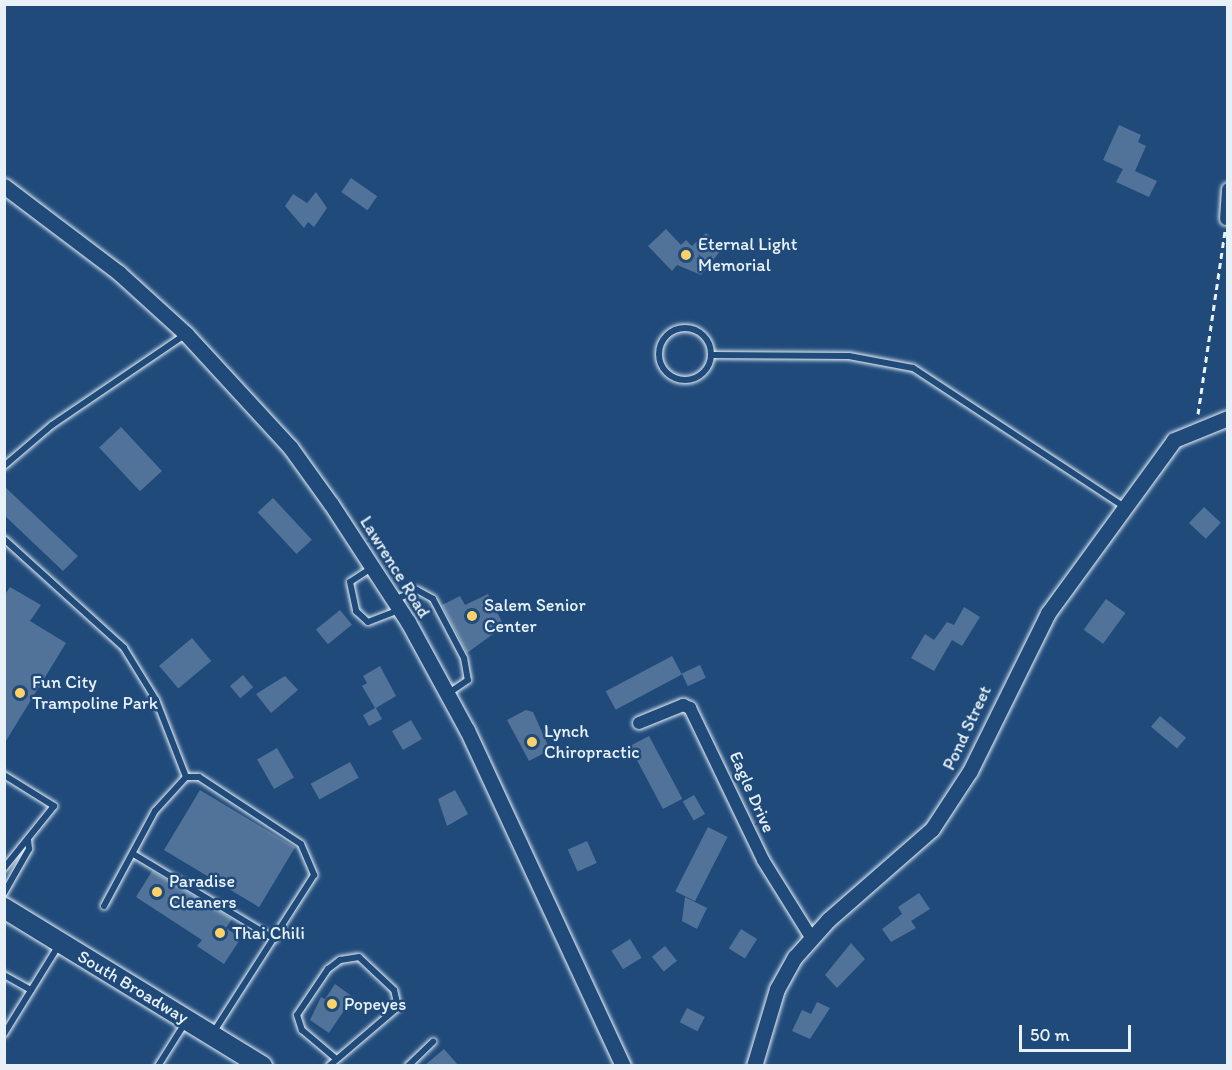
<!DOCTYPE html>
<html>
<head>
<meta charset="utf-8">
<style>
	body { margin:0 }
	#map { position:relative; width:1232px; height:1070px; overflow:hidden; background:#1f4a7a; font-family:Itim,sans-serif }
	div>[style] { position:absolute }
	.building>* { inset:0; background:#517399; transform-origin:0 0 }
	.path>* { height:3px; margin-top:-1.5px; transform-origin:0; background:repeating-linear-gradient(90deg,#e8f1f8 0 6px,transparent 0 10.5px) }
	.roads { filter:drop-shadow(0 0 2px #e8f1f8) drop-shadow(0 0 2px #e8f1f8) }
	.service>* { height:6px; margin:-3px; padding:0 3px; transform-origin:3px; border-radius:3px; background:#1f4a7a }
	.service>.ring { margin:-3px; padding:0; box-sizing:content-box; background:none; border:6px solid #1f4a7a; border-radius:50% }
	.minor>* { height:12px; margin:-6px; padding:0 6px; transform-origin:6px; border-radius:6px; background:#1f4a7a }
	.tertiary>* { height:15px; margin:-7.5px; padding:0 7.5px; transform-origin:7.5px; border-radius:7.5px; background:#1f4a7a }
	.primary>* { height:20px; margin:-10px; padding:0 10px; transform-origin:10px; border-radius:10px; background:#1f4a7a }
	.dots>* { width:16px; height:16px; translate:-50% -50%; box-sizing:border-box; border:3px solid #1f4a7a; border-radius:50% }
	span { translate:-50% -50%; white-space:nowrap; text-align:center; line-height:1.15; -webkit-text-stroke:5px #1f4a7a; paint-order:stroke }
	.poi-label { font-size:18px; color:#e8f1f8 }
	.left { translate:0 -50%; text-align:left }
	.street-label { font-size:18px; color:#e8f1f8 }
	.frame { position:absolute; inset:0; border:6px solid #e8f1f8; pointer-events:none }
	.scale { position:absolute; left:1019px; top:1025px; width:112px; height:27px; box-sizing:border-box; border:3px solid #e8f1f8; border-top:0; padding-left:8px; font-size:18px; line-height:21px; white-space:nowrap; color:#e8f1f8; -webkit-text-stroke:4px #1f4a7a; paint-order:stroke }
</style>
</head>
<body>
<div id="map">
	<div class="building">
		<i style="clip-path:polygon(1119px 125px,1141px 135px,1138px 142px,1146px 146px,1135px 171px,1157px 181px,1149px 197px,1116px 182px,1123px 169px,1103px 160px)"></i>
		<i style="left:351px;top:178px;width:32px;height:17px;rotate:35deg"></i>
		<i style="clip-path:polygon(316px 192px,327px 208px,314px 227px,308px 222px,304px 228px,285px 206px,293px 194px,307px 203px)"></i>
		<i style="clip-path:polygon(666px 229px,681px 245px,686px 240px,692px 246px,706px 233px,722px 249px,701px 275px,677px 265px,672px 271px,648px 246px)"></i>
		<i style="left:121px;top:427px;width:60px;height:30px;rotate:47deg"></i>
		<i style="clip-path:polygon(4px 486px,78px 556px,63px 571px,4px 515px)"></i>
		<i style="left:273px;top:498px;width:57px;height:21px;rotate:47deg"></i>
		<i style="left:1204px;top:507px;width:23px;height:22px;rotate:43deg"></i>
		<i style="clip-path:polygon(10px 587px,41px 605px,30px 621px,66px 643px,4px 744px,4px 596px)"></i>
		<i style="clip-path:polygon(488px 594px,504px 626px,467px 653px,442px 605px,460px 596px,465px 605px)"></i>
		<i style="left:1106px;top:599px;width:24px;height:38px;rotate:36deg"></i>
		<i style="clip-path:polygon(964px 607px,980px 617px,962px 646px,952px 640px,934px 671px,911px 658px,925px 634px,934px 640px,947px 622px,954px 625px)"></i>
		<i style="left:340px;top:610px;width:19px;height:31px;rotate:51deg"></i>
		<i style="left:192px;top:638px;width:30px;height:43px;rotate:50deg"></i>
		<i style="left:672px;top:656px;width:21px;height:75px;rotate:62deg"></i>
		<i style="left:700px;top:665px;width:14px;height:20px;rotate:65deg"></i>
		<i style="clip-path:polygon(380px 666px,396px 696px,376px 708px,382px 719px,369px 726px,363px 715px,375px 708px,362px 686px,367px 683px,363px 676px)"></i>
		<i style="left:243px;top:675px;width:16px;height:17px;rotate:50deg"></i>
		<i style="clip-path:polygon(285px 676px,298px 690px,271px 713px,256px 694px)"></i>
		<i style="clip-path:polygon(526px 710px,533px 712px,550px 750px,529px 761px,507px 720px)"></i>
		<i style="left:1160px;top:716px;width:34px;height:14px;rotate:40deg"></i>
		<i style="left:411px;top:720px;width:22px;height:22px;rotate:60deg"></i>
		<i style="left:649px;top:736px;width:71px;height:22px;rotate:62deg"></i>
		<i style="left:277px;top:748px;width:34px;height:23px;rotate:60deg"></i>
		<i style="left:350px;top:762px;width:18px;height:45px;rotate:61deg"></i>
		<i style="left:200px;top:790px;width:111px;height:70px;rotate:31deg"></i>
		<i style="clip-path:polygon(455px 790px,468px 814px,447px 826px,438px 799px)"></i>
		<i style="left:694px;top:795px;width:22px;height:13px;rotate:60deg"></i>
		<i style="left:708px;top:827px;width:22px;height:72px;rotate:27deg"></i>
		<i style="left:587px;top:841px;width:24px;height:21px;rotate:66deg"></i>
		<i style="clip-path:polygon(152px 871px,232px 919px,226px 928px,241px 938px,224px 964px,197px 946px,202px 940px,136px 897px)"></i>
		<i style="clip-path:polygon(919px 893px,930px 909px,911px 921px,916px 928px,891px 942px,882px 929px,902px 914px,898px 907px)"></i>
		<i style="clip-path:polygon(685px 897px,707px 908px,697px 929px,682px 921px)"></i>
		<i style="left:741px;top:929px;width:19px;height:23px;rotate:32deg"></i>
		<i style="left:630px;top:939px;width:22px;height:22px;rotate:58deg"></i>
		<i style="clip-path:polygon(851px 943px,865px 959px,837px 988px,825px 975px)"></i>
		<i style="left:665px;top:946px;width:19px;height:17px;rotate:51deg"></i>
		<i style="clip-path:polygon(335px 984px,353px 997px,329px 1033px,310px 1020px,321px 997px,325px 999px)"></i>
		<i style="clip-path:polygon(817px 1002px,830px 1008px,810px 1039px,792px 1031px,802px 1010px,811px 1014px)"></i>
		<i style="left:687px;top:1008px;width:20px;height:16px;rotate:27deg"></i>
		<i style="clip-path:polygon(444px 1049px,458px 1065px,425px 1065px)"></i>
	</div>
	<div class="path">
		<i style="left:1198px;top:414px;width:185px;rotate:-81.6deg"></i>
	</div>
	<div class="roads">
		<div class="service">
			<i class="ring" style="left:659px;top:328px;width:46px;height:46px"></i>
			<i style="left:711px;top:355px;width:138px;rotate:0.4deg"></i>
			<i style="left:849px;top:356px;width:65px;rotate:10.6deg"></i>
			<i style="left:913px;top:368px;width:251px;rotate:33.3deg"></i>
			<i style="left:4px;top:466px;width:63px;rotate:-40.5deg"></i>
			<i style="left:52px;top:425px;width:162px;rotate:-34.2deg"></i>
			<i style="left:4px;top:539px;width:162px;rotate:42.2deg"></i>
			<i style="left:124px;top:648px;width:61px;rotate:58.4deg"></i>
			<i style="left:156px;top:700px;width:83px;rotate:68.7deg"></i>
			<i style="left:373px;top:567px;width:27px;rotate:147deg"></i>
			<i style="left:350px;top:582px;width:30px;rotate:78deg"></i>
			<i style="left:356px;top:611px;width:16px;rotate:43deg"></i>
			<i style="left:368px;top:622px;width:34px;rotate:-21deg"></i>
			<i style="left:394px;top:600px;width:25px;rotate:-23deg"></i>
			<i style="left:417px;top:590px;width:18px;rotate:29deg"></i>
			<i style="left:433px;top:599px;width:67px;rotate:62.3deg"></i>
			<i style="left:464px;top:658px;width:22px;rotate:80deg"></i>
			<i style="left:468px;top:680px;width:25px;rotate:146deg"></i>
			<i style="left:4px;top:775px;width:59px;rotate:31.8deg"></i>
			<i style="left:54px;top:806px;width:80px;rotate:128.9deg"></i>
			<i style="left:135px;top:855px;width:163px;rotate:31deg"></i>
			<i style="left:4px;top:893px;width:51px;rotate:-60.4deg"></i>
			<i style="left:29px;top:849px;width:10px;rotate:-96deg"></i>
			<i style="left:104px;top:906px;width:108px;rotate:-61.8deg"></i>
			<i style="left:155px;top:811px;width:46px;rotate:-47.6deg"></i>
			<i style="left:186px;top:777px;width:13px"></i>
			<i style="left:199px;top:777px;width:122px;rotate:33.3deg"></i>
			<i style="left:301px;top:844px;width:34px;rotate:67deg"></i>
			<i style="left:314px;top:875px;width:188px;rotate:122.6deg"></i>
			<i style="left:4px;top:975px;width:31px;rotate:29deg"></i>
			<i style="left:4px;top:1034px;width:105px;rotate:-58.3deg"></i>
			<i style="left:158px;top:1066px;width:51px;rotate:-57.9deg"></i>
			<i style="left:329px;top:1066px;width:91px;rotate:-40.5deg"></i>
			<i style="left:398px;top:1007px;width:17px;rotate:-103deg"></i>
			<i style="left:394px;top:990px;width:48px;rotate:-136.7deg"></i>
			<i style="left:359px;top:957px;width:19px;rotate:171deg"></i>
			<i style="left:340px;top:960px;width:15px;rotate:143deg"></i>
			<i style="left:328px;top:969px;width:55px;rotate:124deg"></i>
			<i style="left:297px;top:1015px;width:16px;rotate:72deg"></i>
			<i style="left:302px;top:1030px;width:43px;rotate:40.3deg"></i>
			<i style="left:408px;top:1066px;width:35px;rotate:-44deg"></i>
		</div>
		<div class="minor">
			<i style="left:1226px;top:219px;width:30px;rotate:-86deg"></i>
			<i style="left:639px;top:723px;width:48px;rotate:-22.2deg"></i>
			<i style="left:683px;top:705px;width:8px;rotate:23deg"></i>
			<i style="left:690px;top:708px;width:169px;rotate:64.3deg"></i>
			<i style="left:763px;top:860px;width:91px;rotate:58.1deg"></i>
		</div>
		<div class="tertiary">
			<i style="left:4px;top:186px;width:144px;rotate:37.1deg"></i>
			<i style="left:119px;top:273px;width:91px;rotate:42.3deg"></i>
			<i style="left:186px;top:334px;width:154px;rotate:47.4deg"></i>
			<i style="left:290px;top:447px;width:70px;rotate:54.3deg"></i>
			<i style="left:331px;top:504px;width:141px;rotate:56.9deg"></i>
			<i style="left:408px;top:622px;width:123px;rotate:61.4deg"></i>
			<i style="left:467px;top:730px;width:370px;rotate:65.1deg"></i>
			<i style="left:754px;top:1066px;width:80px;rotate:-73.4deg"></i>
			<i style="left:777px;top:989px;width:37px;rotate:-61deg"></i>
			<i style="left:795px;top:957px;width:50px;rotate:-48.3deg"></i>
			<i style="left:828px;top:920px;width:138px;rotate:-41.2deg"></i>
			<i style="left:932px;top:829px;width:69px;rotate:-56.8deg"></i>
			<i style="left:970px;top:771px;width:176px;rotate:-63.7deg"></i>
			<i style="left:1048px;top:613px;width:214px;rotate:-53.9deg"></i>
			<i style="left:1174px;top:440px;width:58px;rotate:-22.2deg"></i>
		</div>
		<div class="primary">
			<i style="left:4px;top:908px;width:303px;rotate:31.5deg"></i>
		</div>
	</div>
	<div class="dots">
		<i style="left:686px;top:255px;background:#ffd166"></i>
		<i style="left:472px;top:616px;background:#ffd166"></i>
		<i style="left:20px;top:693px;background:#ffd166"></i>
		<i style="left:532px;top:742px;background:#ffd166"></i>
		<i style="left:157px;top:892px;background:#ffd166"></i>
		<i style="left:220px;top:933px;background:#ffd166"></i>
		<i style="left:332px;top:1004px;background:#ffd166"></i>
	</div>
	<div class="poi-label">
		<span class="left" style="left:698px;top:255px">Eternal Light<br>Memorial</span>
		<span class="left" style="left:484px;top:616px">Salem Senior<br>Center</span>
		<span class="left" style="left:32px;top:693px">Fun City<br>Trampoline Park</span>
		<span class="left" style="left:544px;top:742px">Lynch<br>Chiropractic</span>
		<span class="left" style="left:169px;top:892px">Paradise<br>Cleaners</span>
		<span class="left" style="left:232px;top:933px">Thai Chili</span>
		<span class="left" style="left:344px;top:1004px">Popeyes</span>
	</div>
	<div class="street-label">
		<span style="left:395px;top:567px;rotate:58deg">Lawrence Road</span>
		<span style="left:967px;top:728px;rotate:-65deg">Pond Street</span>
		<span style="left:752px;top:792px;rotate:66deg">Eagle Drive</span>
		<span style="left:133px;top:987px;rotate:31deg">South Broadway</span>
	</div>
	<div class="frame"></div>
	<div class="scale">50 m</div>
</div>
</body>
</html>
